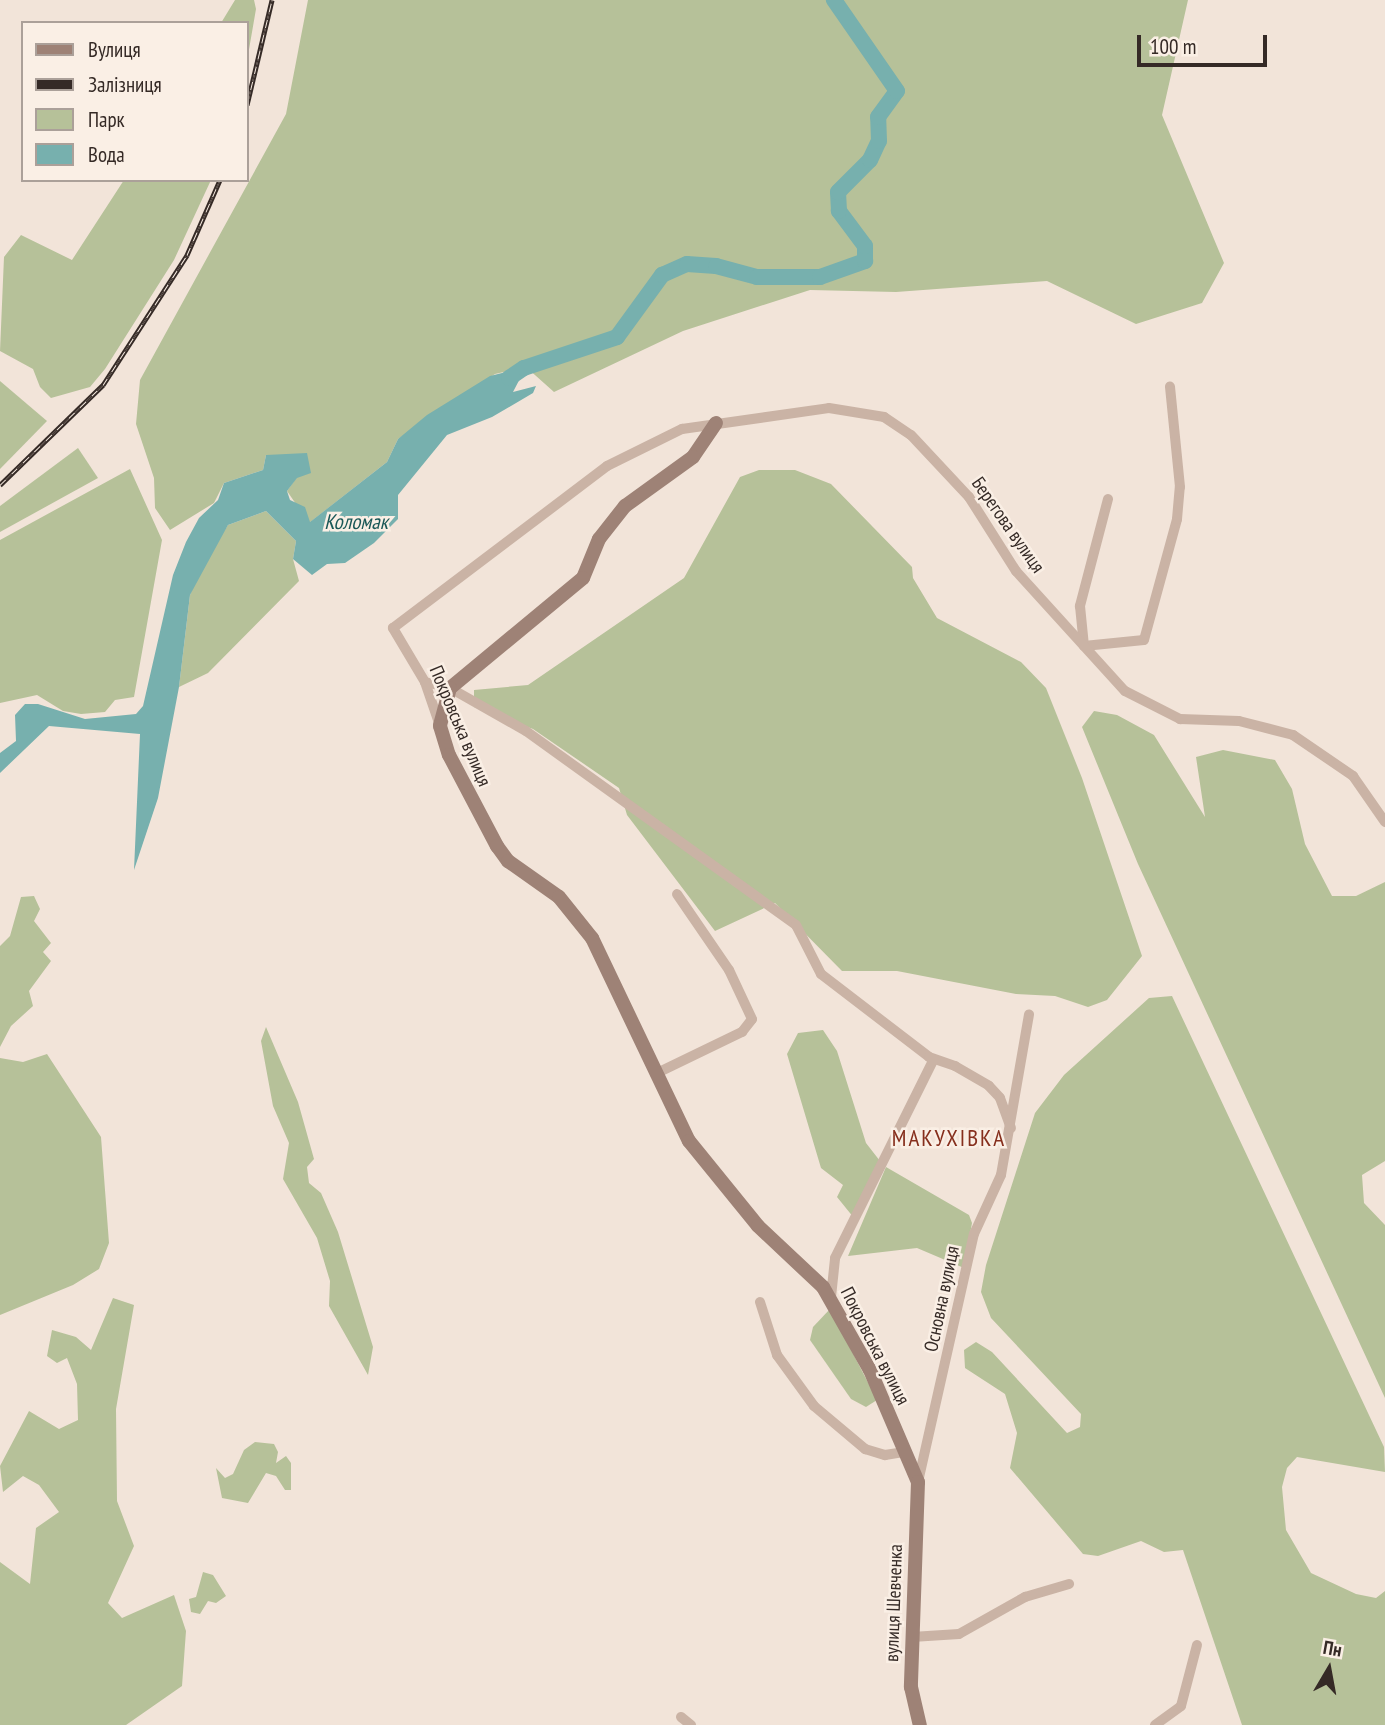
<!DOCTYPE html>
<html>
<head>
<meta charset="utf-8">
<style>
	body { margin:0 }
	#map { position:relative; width:1385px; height:1725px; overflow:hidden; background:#f2e4d9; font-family:"PT Sans Narrow",sans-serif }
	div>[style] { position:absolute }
	.green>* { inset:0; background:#b6c199 }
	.water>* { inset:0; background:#77b0ae }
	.river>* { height:16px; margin:-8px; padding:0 8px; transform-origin:8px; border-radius:8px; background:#77b0ae }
	.street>* { height:10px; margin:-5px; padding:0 5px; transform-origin:5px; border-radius:5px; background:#cab3a5 }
	.secondary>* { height:14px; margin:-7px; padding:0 7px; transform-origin:7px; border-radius:7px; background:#9e8276 }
	.rail>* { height:5px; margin-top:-2.5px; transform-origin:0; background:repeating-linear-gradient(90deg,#faefe5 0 8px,#352a26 0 16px); box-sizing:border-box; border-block:2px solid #352a26 }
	span { translate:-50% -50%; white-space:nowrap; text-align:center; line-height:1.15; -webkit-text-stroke:5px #faefe5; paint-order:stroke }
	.street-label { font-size:19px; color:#352a26 }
	.water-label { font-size:21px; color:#1b5857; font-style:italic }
	.quarter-label { font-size:23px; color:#862f1d; letter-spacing:2px }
	.legend { position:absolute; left:21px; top:21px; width:228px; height:161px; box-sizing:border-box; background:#faefe5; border:2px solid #aba099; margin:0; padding:9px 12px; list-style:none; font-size:21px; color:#352a26 }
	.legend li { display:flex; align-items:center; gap:14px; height:35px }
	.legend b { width:35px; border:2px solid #aba099 }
	.north { position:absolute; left:1294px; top:1634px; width:70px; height:70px; -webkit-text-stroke:5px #faefe5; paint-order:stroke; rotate:10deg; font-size:19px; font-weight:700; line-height:28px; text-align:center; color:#352a26 }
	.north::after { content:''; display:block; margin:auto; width:24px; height:32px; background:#352a26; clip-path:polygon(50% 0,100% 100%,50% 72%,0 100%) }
	.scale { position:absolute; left:1137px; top:35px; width:130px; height:32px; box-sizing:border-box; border:4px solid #352a26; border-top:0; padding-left:9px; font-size:21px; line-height:24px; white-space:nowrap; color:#352a26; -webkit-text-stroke:5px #faefe5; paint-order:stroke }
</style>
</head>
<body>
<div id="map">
	<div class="green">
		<i style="clip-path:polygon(235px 0,254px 0,256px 9px,247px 61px,247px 23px,221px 23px)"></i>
		<i style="clip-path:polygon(308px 0,1188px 0,1162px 115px,1224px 263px,1202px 303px,1136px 324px,1047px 281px,896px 292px,810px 290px,683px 331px,554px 392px,526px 367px,495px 374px,398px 439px,387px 462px,309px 523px,287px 491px,297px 477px,266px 455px,263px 470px,224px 483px,214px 503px,170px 530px,155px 508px,154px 478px,136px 424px,140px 380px,286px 114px)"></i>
		<i style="clip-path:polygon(124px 180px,211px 180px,174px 260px,105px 369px,90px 387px,51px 398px,40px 387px,33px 369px,0 351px,4px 257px,21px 235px,72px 260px)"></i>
		<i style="clip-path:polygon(0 381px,47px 421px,0 469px)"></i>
		<i style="clip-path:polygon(78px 448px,98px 478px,0 532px,0 506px)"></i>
		<i style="clip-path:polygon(130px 469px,162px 540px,134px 697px,115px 700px,105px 712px,81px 714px,63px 711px,37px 695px,0 703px,0 540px)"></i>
		<i style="clip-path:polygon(759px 470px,795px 470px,831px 484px,912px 567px,913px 578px,937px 618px,1021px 662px,1046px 688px,1082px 778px,1142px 956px,1107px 1000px,1088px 1007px,1055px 996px,1016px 994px,897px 971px,842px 971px,775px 903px,715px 931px,627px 815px,619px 788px,533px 729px,474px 707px,474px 690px,528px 685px,684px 578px,740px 477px)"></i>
		<i style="clip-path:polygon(266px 511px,296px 541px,293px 559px,299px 581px,208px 673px,179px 687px,190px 595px,204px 562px,228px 525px)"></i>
		<i style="clip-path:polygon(1094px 711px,1117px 715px,1154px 735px,1205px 817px,1196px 757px,1223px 750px,1275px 760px,1292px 789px,1305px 844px,1332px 896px,1356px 896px,1385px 882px,1385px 1161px,1362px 1175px,1364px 1203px,1385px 1225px,1385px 1398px,1138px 864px,1082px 727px)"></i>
		<i style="clip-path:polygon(34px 896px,40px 909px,34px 921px,51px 943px,43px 952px,51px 961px,29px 991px,33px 1006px,11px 1026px,0 1047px,0 946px,10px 936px,21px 897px)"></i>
		<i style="clip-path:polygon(1172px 996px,1384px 1447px,1385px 1472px,1297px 1457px,1287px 1468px,1282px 1487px,1286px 1530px,1311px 1573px,1356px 1594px,1376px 1598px,1385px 1591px,1385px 1725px,1242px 1725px,1183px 1550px,1164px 1552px,1141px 1541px,1098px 1556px,1083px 1554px,1010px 1468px,1017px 1433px,1005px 1394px,965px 1368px,964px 1350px,976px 1342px,992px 1352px,1067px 1433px,1080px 1427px,1081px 1414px,991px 1318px,981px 1292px,986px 1265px,1035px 1113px,1064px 1075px,1149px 998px)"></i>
		<i style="clip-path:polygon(266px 1027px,298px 1102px,314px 1159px,307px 1167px,309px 1183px,321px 1193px,338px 1232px,373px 1347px,368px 1375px,329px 1306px,330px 1281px,317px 1238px,283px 1179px,289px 1143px,273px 1106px,261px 1041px)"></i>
		<i style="clip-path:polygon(823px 1030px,837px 1051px,866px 1143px,880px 1161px,854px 1218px,837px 1197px,843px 1185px,821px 1168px,787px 1054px,798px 1033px)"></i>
		<i style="clip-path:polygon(47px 1054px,101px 1137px,109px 1243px,99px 1269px,73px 1285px,0 1315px,0 1058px,23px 1062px)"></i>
		<i style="clip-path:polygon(886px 1167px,969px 1215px,972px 1223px,964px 1268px,917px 1248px,848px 1256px)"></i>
		<i style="clip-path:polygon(113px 1298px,134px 1305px,116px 1409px,117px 1501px,134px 1546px,108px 1603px,122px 1618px,174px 1595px,186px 1631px,182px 1686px,126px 1725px,0 1725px,0 1562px,30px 1584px,36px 1528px,59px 1512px,39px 1485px,23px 1476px,3px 1492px,0 1466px,29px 1411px,59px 1429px,78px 1420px,77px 1384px,67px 1358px,57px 1363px,47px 1356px,52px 1330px,76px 1337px,91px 1350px)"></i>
		<i style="clip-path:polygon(830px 1309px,877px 1400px,866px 1407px,851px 1399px,810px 1340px,813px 1327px)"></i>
		<i style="clip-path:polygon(255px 1442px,274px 1444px,278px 1452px,276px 1463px,286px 1456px,291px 1463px,291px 1490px,285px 1490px,276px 1476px,266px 1473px,248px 1503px,222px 1498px,216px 1468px,225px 1478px,233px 1474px,244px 1450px)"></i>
		<i style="clip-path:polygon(203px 1572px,213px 1575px,226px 1596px,216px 1603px,208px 1601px,200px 1614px,191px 1612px,189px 1599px,196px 1597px)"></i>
	</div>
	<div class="water">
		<i style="clip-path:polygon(526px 367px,513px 392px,536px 386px,533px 393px,492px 417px,447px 435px,398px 495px,398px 519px,374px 543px,345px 563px,327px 564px,312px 575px,293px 559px,296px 541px,266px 511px,228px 525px,190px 595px,179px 687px,158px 798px,134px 870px,140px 734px,49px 726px,0 773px,0 753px,16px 741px,15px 715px,25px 704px,38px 704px,85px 719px,136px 714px,143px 706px,173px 575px,186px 542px,199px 518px,218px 500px,224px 483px,263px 470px,266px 455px,307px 453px,311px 473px,297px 478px,287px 491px,290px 500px,305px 507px,310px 522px,387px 462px,398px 439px,427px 415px,490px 376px)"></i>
	</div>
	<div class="river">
		<i style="left:509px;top:378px;width:18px;rotate:-34deg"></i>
		<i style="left:524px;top:368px;width:98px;rotate:-18.4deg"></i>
		<i style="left:617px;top:337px;width:77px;rotate:-54deg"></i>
		<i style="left:662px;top:275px;width:27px;rotate:-24deg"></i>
		<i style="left:687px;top:264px;width:29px;rotate:4deg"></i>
		<i style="left:716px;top:266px;width:42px;rotate:15deg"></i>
		<i style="left:757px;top:277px;width:63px"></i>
		<i style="left:820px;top:277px;width:48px;rotate:-19.6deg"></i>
		<i style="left:865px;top:261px;width:15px;rotate:-90deg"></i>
		<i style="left:865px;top:246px;width:44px;rotate:-126.6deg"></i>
		<i style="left:839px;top:211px;width:19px;rotate:-93deg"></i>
		<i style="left:838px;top:192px;width:45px;rotate:-45deg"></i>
		<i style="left:870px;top:160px;width:21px;rotate:-65deg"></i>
		<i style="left:879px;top:141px;width:24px;rotate:-92deg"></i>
		<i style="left:878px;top:117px;width:32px;rotate:-54deg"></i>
		<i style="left:897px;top:91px;width:111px;rotate:-124.7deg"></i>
	</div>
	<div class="street">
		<i style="left:1108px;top:499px;width:111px;rotate:104.7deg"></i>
		<i style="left:1080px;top:606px;width:40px;rotate:84.3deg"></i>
		<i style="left:1084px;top:646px;width:60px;rotate:-5.7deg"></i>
		<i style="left:1144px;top:640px;width:125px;rotate:-74.7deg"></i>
		<i style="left:1177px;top:519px;width:32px;rotate:-85deg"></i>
		<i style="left:1180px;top:487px;width:101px;rotate:-95.7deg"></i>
		<i style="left:425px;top:682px;width:26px;rotate:13deg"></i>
		<i style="left:450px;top:688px;width:87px;rotate:29.5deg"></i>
		<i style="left:526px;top:731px;width:332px;rotate:35.7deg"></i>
		<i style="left:796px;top:925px;width:55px;rotate:63deg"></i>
		<i style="left:821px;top:974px;width:136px;rotate:37.5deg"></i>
		<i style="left:929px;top:1057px;width:28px;rotate:19deg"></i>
		<i style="left:955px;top:1066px;width:39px;rotate:30deg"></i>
		<i style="left:989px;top:1086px;width:16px;rotate:47deg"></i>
		<i style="left:1000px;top:1098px;width:32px;rotate:70deg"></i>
		<i style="left:439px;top:723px;width:43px;rotate:-108.9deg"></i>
		<i style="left:425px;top:682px;width:63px;rotate:-120.7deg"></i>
		<i style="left:393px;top:628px;width:268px;rotate:-37.1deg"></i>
		<i style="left:607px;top:466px;width:84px;rotate:-26.3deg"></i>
		<i style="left:682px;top:429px;width:148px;rotate:-8.1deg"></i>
		<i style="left:829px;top:408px;width:56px;rotate:9.3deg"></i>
		<i style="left:884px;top:417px;width:32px;rotate:34deg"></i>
		<i style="left:911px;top:435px;width:85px;rotate:46.9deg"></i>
		<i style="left:969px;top:497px;width:88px;rotate:57.6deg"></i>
		<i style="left:1016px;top:571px;width:162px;rotate:47.8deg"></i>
		<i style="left:1125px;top:691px;width:62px;rotate:27deg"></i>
		<i style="left:1180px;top:719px;width:59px;rotate:1.9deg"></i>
		<i style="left:1239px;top:721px;width:56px;rotate:14.5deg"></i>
		<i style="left:1293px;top:735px;width:73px;rotate:34.3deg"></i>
		<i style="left:1353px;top:776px;width:56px;rotate:55.2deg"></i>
		<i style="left:655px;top:1074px;width:97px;rotate:-25.8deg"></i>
		<i style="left:742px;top:1032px;width:16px;rotate:-52deg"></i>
		<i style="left:752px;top:1019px;width:54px;rotate:-115.1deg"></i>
		<i style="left:729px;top:970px;width:92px;rotate:-124.4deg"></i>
		<i style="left:831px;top:1297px;width:39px;rotate:-84deg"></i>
		<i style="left:835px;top:1258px;width:222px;rotate:-63.6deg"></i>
		<i style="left:760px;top:1302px;width:56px;rotate:72.2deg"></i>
		<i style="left:777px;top:1355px;width:63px;rotate:54deg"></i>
		<i style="left:814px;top:1406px;width:67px;rotate:40.1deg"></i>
		<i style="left:865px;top:1449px;width:21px;rotate:17deg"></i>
		<i style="left:885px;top:1455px;width:20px;rotate:-9deg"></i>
		<i style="left:918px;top:1482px;width:254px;rotate:-77.3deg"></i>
		<i style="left:974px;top:1234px;width:65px;rotate:-65.4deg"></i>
		<i style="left:1001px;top:1175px;width:163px;rotate:-80.1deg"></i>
		<i style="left:912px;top:1637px;width:47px;rotate:-3.7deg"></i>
		<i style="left:959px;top:1634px;width:76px;rotate:-29.3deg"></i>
		<i style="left:1025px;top:1597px;width:46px;rotate:-16.5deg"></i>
		<i style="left:681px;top:1717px;width:13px;rotate:39deg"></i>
		<i style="left:1155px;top:1725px;width:32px;rotate:-36deg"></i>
		<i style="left:1181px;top:1706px;width:63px;rotate:-75.3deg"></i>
	</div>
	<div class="secondary">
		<i style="left:716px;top:423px;width:41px;rotate:124.1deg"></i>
		<i style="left:693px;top:457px;width:84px;rotate:144.2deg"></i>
		<i style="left:625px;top:506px;width:42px;rotate:128.2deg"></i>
		<i style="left:599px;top:539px;width:42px;rotate:112.3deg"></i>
		<i style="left:583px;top:578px;width:173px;rotate:140.4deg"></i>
		<i style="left:450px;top:688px;width:39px;rotate:105deg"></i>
		<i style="left:440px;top:726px;width:30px;rotate:73deg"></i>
		<i style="left:449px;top:755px;width:103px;rotate:62.2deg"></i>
		<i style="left:497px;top:846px;width:19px;rotate:54deg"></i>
		<i style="left:508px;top:861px;width:62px;rotate:35.2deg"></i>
		<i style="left:559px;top:897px;width:53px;rotate:51.2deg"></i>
		<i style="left:592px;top:938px;width:225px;rotate:64.5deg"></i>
		<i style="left:689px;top:1141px;width:109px;rotate:50.9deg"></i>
		<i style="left:758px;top:1226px;width:89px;rotate:43.2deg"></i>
		<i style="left:823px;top:1287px;width:95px;rotate:60.5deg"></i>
		<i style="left:870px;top:1370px;width:122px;rotate:66.8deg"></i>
		<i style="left:918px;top:1482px;width:205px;rotate:92deg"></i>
		<i style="left:911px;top:1687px;width:39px;rotate:77deg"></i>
	</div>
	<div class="rail">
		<i style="left:247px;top:105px;width:108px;rotate:-76.6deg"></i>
		<i style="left:0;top:485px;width:144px;rotate:-44.2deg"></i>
		<i style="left:103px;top:385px;width:155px;rotate:-57.1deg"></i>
		<i style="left:187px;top:255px;width:82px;rotate:-66.3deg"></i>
	</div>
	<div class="street-label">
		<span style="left:1008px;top:525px;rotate:55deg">Берегова вулиця</span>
		<span style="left:460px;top:726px;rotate:67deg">Покровська вулиця</span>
		<span style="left:942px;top:1299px;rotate:-78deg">Основна вулиця</span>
		<span style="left:875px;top:1346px;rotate:63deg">Покровська вулиця</span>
		<span style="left:894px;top:1603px;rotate:-88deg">вулиця Шевченка</span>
	</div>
	<div class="water-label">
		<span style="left:356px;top:522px">Коломак</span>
	</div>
	<div class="quarter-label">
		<span style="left:949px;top:1138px">МАКУХІВКА</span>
	</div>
	<ul class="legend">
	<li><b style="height:9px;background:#9e8276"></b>Вулиця</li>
	<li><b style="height:9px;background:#352a26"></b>Залізниця</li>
	<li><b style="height:19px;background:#b6c199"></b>Парк</li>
	<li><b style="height:19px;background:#77b0ae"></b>Вода</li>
	</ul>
	<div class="north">Пн</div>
	<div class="scale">100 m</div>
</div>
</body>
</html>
